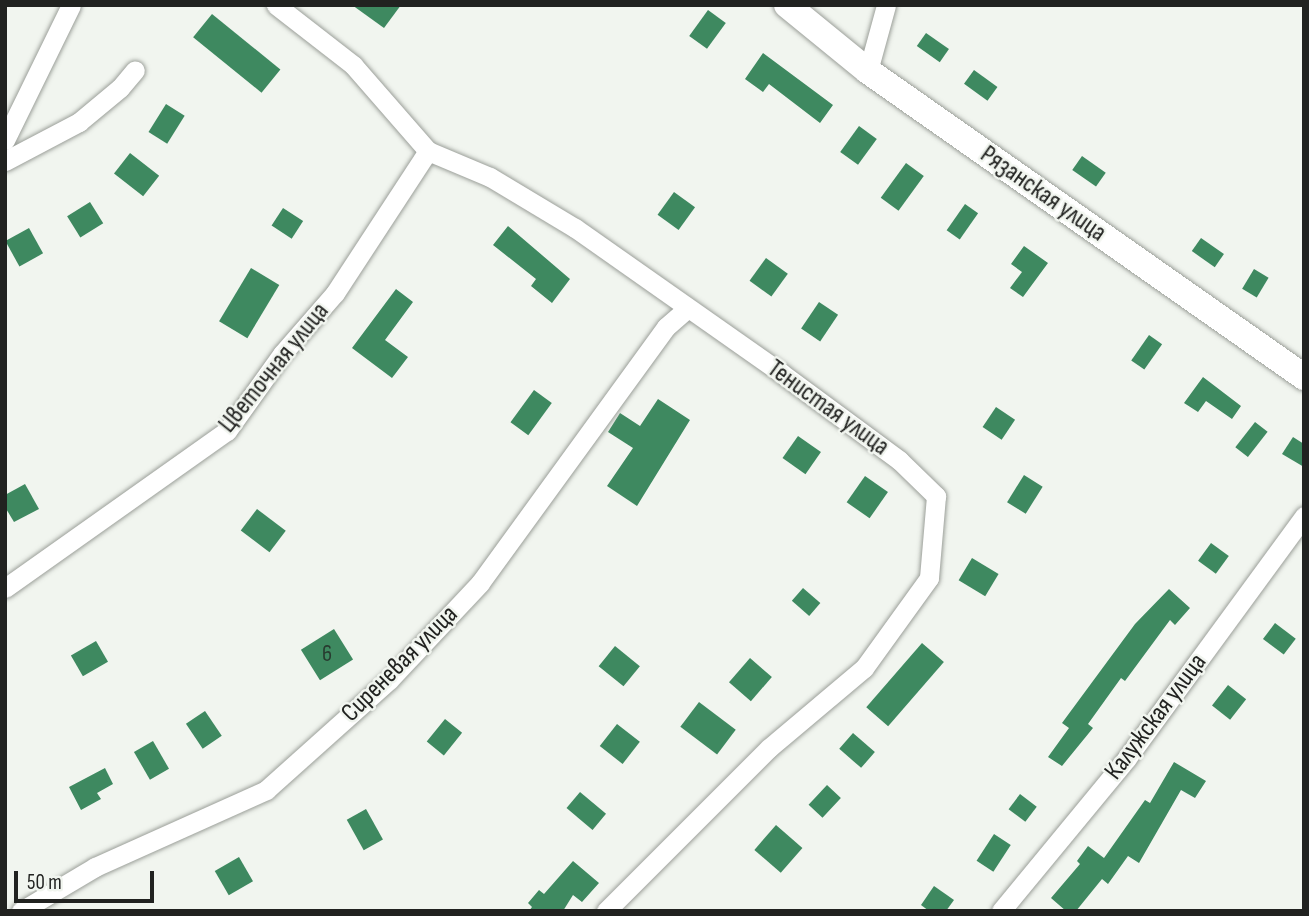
<!DOCTYPE html>
<html>
<head>
<meta charset="utf-8">
<style>
	body { margin:0 }
	#map { position:relative; width:1309px; height:916px; overflow:hidden; background:#f1f5ef; font-family:"Sofia Sans Condensed",sans-serif }
	div>[style] { position:absolute }
	.building>* { inset:0; background:#3e8960; transform-origin:0 0 }
	.roads { filter:drop-shadow(0 0 2px #9b9f99) drop-shadow(0 0 2px #9b9f99) }
	.minor>* { height:19px; margin:-9.5px; padding:0 9.5px; transform-origin:9.5px; border-radius:9.5px; background:#fff }
	.secondary>* { height:26px; margin:-13px; padding:0 13px; transform-origin:13px; border-radius:13px; background:#fff }
	span { translate:-50% -50%; white-space:nowrap; text-align:center; line-height:1.15; -webkit-text-stroke:5px #f1f5ef; paint-order:stroke }
	.number-label { font-size:23px; color:#283c30 }
	.number-label span { -webkit-text-stroke-width:0 }
	.street-label { font-size:26px; color:#212220 }
	.frame { position:absolute; inset:0; border:7px solid #212220; pointer-events:none }
	.scale { position:absolute; left:14px; top:871px; width:140px; height:32px; box-sizing:border-box; border:4px solid #212220; border-top:0; padding-left:9px; font-size:21px; line-height:24px; white-space:nowrap; color:#212220; -webkit-text-stroke:5px #f1f5ef; paint-order:stroke }
</style>
</head>
<body>
<div id="map">
	<div class="building">
		<i style="clip-path:polygon(352px 5px,401px 5px,384px 28px)"></i>
		<i style="left:708px;top:10px;width:22px;height:32px;rotate:36deg"></i>
		<i style="left:212px;top:14px;width:88px;height:30px;rotate:39deg"></i>
		<i style="left:926px;top:33px;width:28px;height:16px;rotate:35deg"></i>
		<i style="clip-path:polygon(763px 53px,833px 105px,820px 123px,769px 84px,763px 92px,745px 79px)"></i>
		<i style="left:974px;top:70px;width:29px;height:17px;rotate:36deg"></i>
		<i style="left:166px;top:104px;width:22px;height:33px;rotate:32deg"></i>
		<i style="left:859px;top:126px;width:22px;height:32px;rotate:36deg"></i>
		<i style="left:130px;top:153px;width:37px;height:26px;rotate:38deg"></i>
		<i style="left:1082px;top:156px;width:29px;height:17px;rotate:35deg"></i>
		<i style="left:906px;top:163px;width:22px;height:43px;rotate:36deg"></i>
		<i style="left:674px;top:192px;width:26px;height:28px;rotate:36deg"></i>
		<i style="left:90px;top:202px;width:25px;height:27px;rotate:58deg"></i>
		<i style="left:965px;top:204px;width:16px;height:32px;rotate:35deg"></i>
		<i style="left:283px;top:208px;width:24px;height:21px;rotate:33deg"></i>
		<i style="clip-path:polygon(508px 226px,570px 279px,552px 303px,531px 286px,536px 279px,493px 245px)"></i>
		<i style="left:29px;top:228px;width:29px;height:27px;rotate:61deg"></i>
		<i style="left:1201px;top:238px;width:28px;height:16px;rotate:35deg"></i>
		<i style="clip-path:polygon(1024px 246px,1048px 263px,1023px 297px,1010px 288px,1022px 272px,1011px 264px)"></i>
		<i style="left:766px;top:258px;width:27px;height:28px;rotate:36deg"></i>
		<i style="left:251px;top:268px;width:33px;height:62px;rotate:31deg"></i>
		<i style="left:1254px;top:269px;width:17px;height:23px;rotate:31deg"></i>
		<i style="clip-path:polygon(396px 289px,413px 302px,385px 340px,408px 357px,392px 378px,352px 348px)"></i>
		<i style="left:819px;top:302px;width:23px;height:32px;rotate:34deg"></i>
		<i style="left:1149px;top:335px;width:16px;height:31px;rotate:35deg"></i>
		<i style="clip-path:polygon(1203px 377px,1241px 406px,1232px 419px,1206px 401px,1198px 412px,1184px 403px)"></i>
		<i style="left:534px;top:390px;width:22px;height:40px;rotate:36deg"></i>
		<i style="clip-path:polygon(658px 399px,690px 420px,637px 506px,607px 486px,633px 448px,608px 432px,620px 413px,640px 426px)"></i>
		<i style="left:996px;top:407px;width:23px;height:24px;rotate:34deg"></i>
		<i style="left:1255px;top:422px;width:16px;height:32px;rotate:38deg"></i>
		<i style="left:798px;top:436px;width:28px;height:27px;rotate:35deg"></i>
		<i style="clip-path:polygon(1293px 437px,1304px 444px,1304px 467px,1282px 454px)"></i>
		<i style="left:1024px;top:475px;width:22px;height:32px;rotate:32deg"></i>
		<i style="left:865px;top:476px;width:28px;height:32px;rotate:35deg"></i>
		<i style="clip-path:polygon(25px 484px,39px 509px,14px 522px,5px 507px,5px 495px)"></i>
		<i style="left:257px;top:509px;width:36px;height:27px;rotate:37deg"></i>
		<i style="left:1211px;top:543px;width:22px;height:22px;rotate:36deg"></i>
		<i style="left:972px;top:558px;width:31px;height:26px;rotate:31deg"></i>
		<i style="left:803px;top:588px;width:23px;height:17px;rotate:41deg"></i>
		<i style="clip-path:polygon(1169px 589px,1190px 608px,1175px 625px,1170px 620px,1125px 681px,1121px 678px,1088px 724px,1093px 728px,1062px 766px,1048px 757px,1069px 728px,1062px 723px,1135px 624px)"></i>
		<i style="left:1275px;top:623px;width:26px;height:20px;rotate:37deg"></i>
		<i style="left:334px;top:629px;width:36px;height:39px;rotate:58deg"></i>
		<i style="left:96px;top:641px;width:24px;height:29px;rotate:60deg"></i>
		<i style="left:922px;top:643px;width:29px;height:85px;rotate:41deg"></i>
		<i style="left:615px;top:646px;width:32px;height:26px;rotate:39deg"></i>
		<i style="left:750px;top:658px;width:29px;height:32px;rotate:41deg"></i>
		<i style="left:1228px;top:685px;width:23px;height:26px;rotate:38deg"></i>
		<i style="left:699px;top:702px;width:46px;height:31px;rotate:37deg"></i>
		<i style="left:205px;top:711px;width:30px;height:23px;rotate:56deg"></i>
		<i style="left:445px;top:719px;width:22px;height:29px;rotate:39deg"></i>
		<i style="left:617px;top:724px;width:29px;height:28px;rotate:38deg"></i>
		<i style="left:853px;top:733px;width:29px;height:21px;rotate:41deg"></i>
		<i style="left:153px;top:741px;width:32px;height:22px;rotate:60deg"></i>
		<i style="clip-path:polygon(1174px 762px,1206px 781px,1195px 798px,1181px 790px,1139px 863px,1128px 856px,1108px 884px,1102px 879px,1076px 911px,1066px 911px,1051px 898px,1080px 864px,1077px 861px,1088px 846px,1104px 858px,1145px 800px,1150px 803px)"></i>
		<i style="clip-path:polygon(105px 768px,113px 784px,97px 793px,101px 799px,81px 810px,69px 787px)"></i>
		<i style="left:827px;top:785px;width:19px;height:27px;rotate:43deg"></i>
		<i style="left:580px;top:792px;width:34px;height:21px;rotate:40deg"></i>
		<i style="left:1020px;top:794px;width:21px;height:19px;rotate:37deg"></i>
		<i style="left:366px;top:809px;width:35px;height:22px;rotate:61deg"></i>
		<i style="left:776px;top:825px;width:35px;height:33px;rotate:41deg"></i>
		<i style="left:994px;top:834px;width:20px;height:32px;rotate:33deg"></i>
		<i style="left:239px;top:857px;width:28px;height:28px;rotate:60deg"></i>
		<i style="clip-path:polygon(573px 861px,599px 883px,582px 902px,573px 895px,563px 911px,529px 911px,532px 907px,528px 903px,539px 890px,544px 894px)"></i>
		<i style="clip-path:polygon(934px 886px,954px 900px,946px 911px,929px 911px,921px 905px)"></i>
	</div>
	<div class="roads">
		<div class="minor">
			<i style="left:276px;top:5px;width:98px;rotate:37.9deg"></i>
			<i style="left:353px;top:65px;width:114px;rotate:48.9deg"></i>
			<i style="left:428px;top:151px;width:67px;rotate:22.8deg"></i>
			<i style="left:490px;top:177px;width:99px;rotate:31deg"></i>
			<i style="left:575px;top:228px;width:252px;rotate:35.1deg"></i>
			<i style="left:781px;top:373px;width:147px;rotate:36.4deg"></i>
			<i style="left:899px;top:460px;width:52px;rotate:44.2deg"></i>
			<i style="left:936px;top:496px;width:82px;rotate:94.9deg"></i>
			<i style="left:929px;top:578px;width:111px;rotate:125.8deg"></i>
			<i style="left:864px;top:668px;width:124px;rotate:139.9deg"></i>
			<i style="left:769px;top:748px;width:231px;rotate:135deg"></i>
			<i style="left:868px;top:71px;width:68px;rotate:-74.7deg"></i>
			<i style="left:5px;top:140px;width:150px;rotate:-63.9deg"></i>
			<i style="left:5px;top:161px;width:84px;rotate:-27.8deg"></i>
			<i style="left:79px;top:122px;width:53px;rotate:-39.7deg"></i>
			<i style="left:120px;top:88px;width:23px;rotate:-50deg"></i>
			<i style="left:5px;top:588px;width:272px;rotate:-35.3deg"></i>
			<i style="left:227px;top:431px;width:95px;rotate:-54.5deg"></i>
			<i style="left:282px;top:354px;width:81px;rotate:-49deg"></i>
			<i style="left:335px;top:293px;width:170px;rotate:-56.8deg"></i>
			<i style="left:21px;top:911px;width:86px;rotate:-30.7deg"></i>
			<i style="left:95px;top:867px;width:188px;rotate:-24.2deg"></i>
			<i style="left:266px;top:790px;width:165px;rotate:-41.8deg"></i>
			<i style="left:389px;top:680px;width:133px;rotate:-46.8deg"></i>
			<i style="left:480px;top:583px;width:316px;rotate:-54deg"></i>
			<i style="left:666px;top:327px;width:28px;rotate:-41deg"></i>
			<i style="left:1001px;top:911px;width:198px;rotate:-50.5deg"></i>
			<i style="left:1127px;top:758px;width:300px;rotate:-53.8deg"></i>
		</div>
		<div class="secondary">
			<i style="left:787px;top:5px;width:104px;rotate:39.2deg"></i>
			<i style="left:868px;top:71px;width:533px;rotate:35.06deg"></i>
		</div>
	</div>
	<div class="number-label">
		<span style="left:327px;top:654px">6</span>
	</div>
	<div class="street-label">
		<span style="left:1043px;top:194px;rotate:35deg">Рязанская улица</span>
		<span style="left:274px;top:368px;rotate:-51deg">Цветочная улица</span>
		<span style="left:828px;top:408px;rotate:36deg">Тенистая улица</span>
		<span style="left:400px;top:664px;rotate:-45deg">Сиреневая улица</span>
		<span style="left:1156px;top:717px;rotate:-53deg">Калужская улица</span>
	</div>
	<div class="frame"></div>
	<div class="scale">50 m</div>
</div>
</body>
</html>
